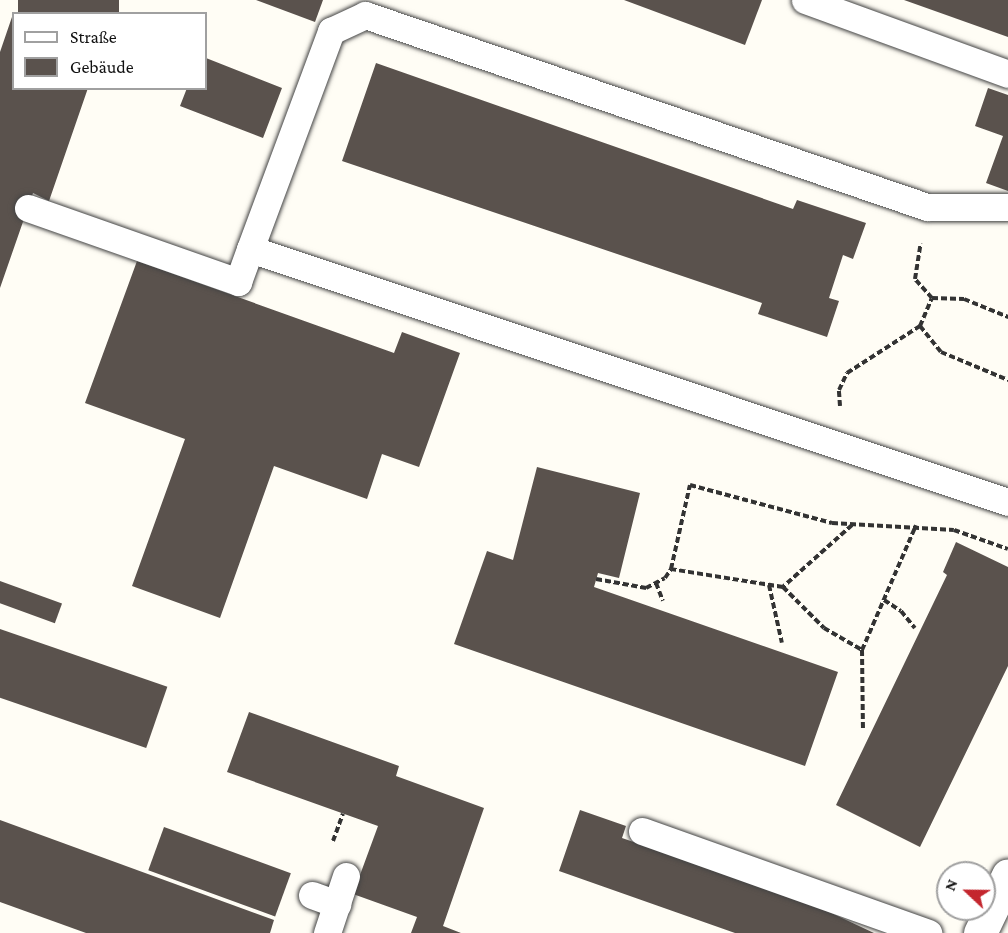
<!DOCTYPE html>
<html>
<head>
<meta charset="utf-8">
<style>
	body { margin:0 }
	#map { position:relative; width:1008px; height:933px; overflow:hidden; background:#fffdf5; font-family:"Crimson Pro",serif }
	div>[style] { position:absolute }
	.building>* { inset:0; background:#5a524d; transform-origin:0 0 }
	.path>* { height:4px; margin-top:-2px; transform-origin:0; background:repeating-linear-gradient(90deg,#333 0 6px,transparent 0 9px) }
	.roads { filter:drop-shadow(0 0 2px #444) drop-shadow(0 0 2px #444) }
	.service>* { height:27px; margin:-13.5px; padding:0 13.5px; transform-origin:13.5px; border-radius:13.5px; background:#fff }
	.minor>* { height:33px; margin:-16.5px; padding:0 16.5px; transform-origin:16.5px; border-radius:16.5px; background:#fff }
	span { translate:-50% -50%; white-space:nowrap; text-align:center; line-height:1.15; -webkit-text-stroke:6px #fff; paint-order:stroke }
	.legend { position:absolute; left:12px; top:12px; width:195px; height:78px; box-sizing:border-box; background:#fff; border:2px solid #a0a0a0; margin:0; padding:8px 10px; list-style:none; font-size:18px; color:#111 }
	.legend li { display:flex; align-items:center; gap:12px; height:30px }
	.legend b { width:30px; border:2px solid #a0a0a0 }
	.north { position:absolute; left:936px; top:861px; width:60px; height:60px; box-sizing:border-box; background:#fff; border:2px solid #a0a0a0; border-radius:50%; rotate:292deg; font-size:16px; font-weight:700; line-height:24px; text-align:center; color:#111 }
	.north::after { content:''; display:block; margin:auto; width:21px; height:27px; background:#c4262e; clip-path:polygon(50% 0,100% 100%,50% 72%,0 100%) }
</style>
</head>
<body>
<div id="map">
	<div class="building">
		<i style="left:18px;top:0;width:101px;height:15px"></i>
		<i style="clip-path:polygon(256px 0,323px 0,315px 22px)"></i>
		<i style="clip-path:polygon(624px 0,762px 0,745px 45px)"></i>
		<i style="clip-path:polygon(904px 0,1008px 0,1008px 37px)"></i>
		<i style="clip-path:polygon(13px 14px,14px 88px,88px 88px,49px 201px,33px 193px,0 288px,0 52px)"></i>
		<i style="clip-path:polygon(206px 58px,282px 88px,263px 138px,180px 106px,187px 88px,206px 88px)"></i>
		<i style="clip-path:polygon(376px 63px,793px 209px,797px 200px,866px 223px,853px 259px,843px 255px,829px 298px,839px 301px,827px 337px,758px 314px,762px 303px,342px 161px)"></i>
		<i style="clip-path:polygon(988px 88px,1008px 95px,1008px 191px,986px 183px,1003px 136px,975px 126px)"></i>
		<i style="clip-path:polygon(137px 261px,394px 353px,402px 332px,460px 353px,419px 467px,382px 454px,367px 499px,274px 466px,220px 618px,132px 586px,185px 439px,85px 403px)"></i>
		<i style="clip-path:polygon(537px 467px,640px 493px,619px 578px,598px 573px,594px 587px,838px 672px,805px 766px,454px 644px,487px 551px,513px 560px)"></i>
		<i style="clip-path:polygon(956px 542px,1008px 567px,1008px 666px,920px 847px,836px 805px,947px 575px,943px 572px)"></i>
		<i style="left:0;top:581px;width:66px;height:21px;rotate:20deg"></i>
		<i style="left:0;top:629px;width:177px;height:65px;rotate:19deg"></i>
		<i style="clip-path:polygon(249px 712px,399px 766px,396px 776px,484px 808px,443px 926px,461px 933px,411px 933px,417px 917px,353px 894px,378px 826px,227px 772px)"></i>
		<i style="clip-path:polygon(580px 810px,626px 826px,622px 838px,810px 903px,874px 933px,735px 933px,559px 871px)"></i>
		<i style="clip-path:polygon(0 820px,274px 920px,270px 933px,86px 933px,0 902px)"></i>
		<i style="left:164px;top:827px;width:135px;height:46px;rotate:20deg"></i>
	</div>
	<div class="path">
		<i style="left:932px;top:298px;width:32px;rotate:2deg"></i>
		<i style="left:964px;top:299px;width:48px;rotate:22.2deg"></i>
		<i style="left:920px;top:326px;width:30px;rotate:-67deg"></i>
		<i style="left:932px;top:298px;width:25px;rotate:-132deg"></i>
		<i style="left:915px;top:279px;width:36px;rotate:-81deg"></i>
		<i style="left:840px;top:406px;width:16px;rotate:-94deg"></i>
		<i style="left:839px;top:390px;width:19px;rotate:-65deg"></i>
		<i style="left:847px;top:373px;width:87px;rotate:-32.8deg"></i>
		<i style="left:920px;top:326px;width:33px;rotate:51deg"></i>
		<i style="left:941px;top:352px;width:73px;rotate:22.7deg"></i>
		<i style="left:852px;top:525px;width:93px;rotate:138.1deg"></i>
		<i style="left:783px;top:587px;width:113px;rotate:-170.9deg"></i>
		<i style="left:671px;top:569px;width:86px;rotate:-77.3deg"></i>
		<i style="left:690px;top:485px;width:147px;rotate:15deg"></i>
		<i style="left:832px;top:523px;width:122px;rotate:3.3deg"></i>
		<i style="left:954px;top:530px;width:57px;rotate:19.4deg"></i>
		<i style="left:596px;top:579px;width:51px;rotate:10.2deg"></i>
		<i style="left:646px;top:588px;width:21px;rotate:-28deg"></i>
		<i style="left:665px;top:578px;width:11px;rotate:-56deg"></i>
		<i style="left:656px;top:583px;width:19px;rotate:69deg"></i>
		<i style="left:769px;top:585px;width:59px;rotate:77.4deg"></i>
		<i style="left:783px;top:587px;width:58px;rotate:45deg"></i>
		<i style="left:824px;top:628px;width:44px;rotate:30.1deg"></i>
		<i style="left:862px;top:650px;width:136px;rotate:-66.6deg"></i>
		<i style="left:884px;top:600px;width:20px;rotate:33deg"></i>
		<i style="left:901px;top:611px;width:22px;rotate:51deg"></i>
		<i style="left:862px;top:650px;width:78px;rotate:89.3deg"></i>
		<i style="left:333px;top:841px;width:29px;rotate:-70deg"></i>
	</div>
	<div class="roads">
		<div class="service">
			<i style="left:805px;top:0;width:216px;rotate:20deg"></i>
			<i style="left:28px;top:208px;width:223px;rotate:19.4deg"></i>
			<i style="left:238px;top:282px;width:35px;rotate:-70deg"></i>
			<i style="left:250px;top:249px;width:799px;rotate:18.46deg"></i>
			<i style="left:250px;top:249px;width:233px;rotate:-69.6deg"></i>
			<i style="left:331px;top:31px;width:38px;rotate:-25deg"></i>
			<i style="left:365px;top:15px;width:594px;rotate:18.86deg"></i>
			<i style="left:927px;top:207px;width:81px"></i>
			<i style="left:642px;top:831px;width:304px;rotate:19.6deg"></i>
			<i style="left:312px;top:895px;width:27px;rotate:20deg"></i>
			<i style="left:327px;top:933px;width:60px;rotate:-71.6deg"></i>
		</div>
		<div class="minor">
			<i style="left:980px;top:933px;width:64px;rotate:-64.2deg"></i>
		</div>
	</div>
	<ul class="legend">
	<li><b style="height:8px;background:#fff"></b>Straße</li>
	<li><b style="height:16px;background:#5a524d"></b>Gebäude</li>
	</ul>
	<div class="north">N</div>
</div>
</body>
</html>
